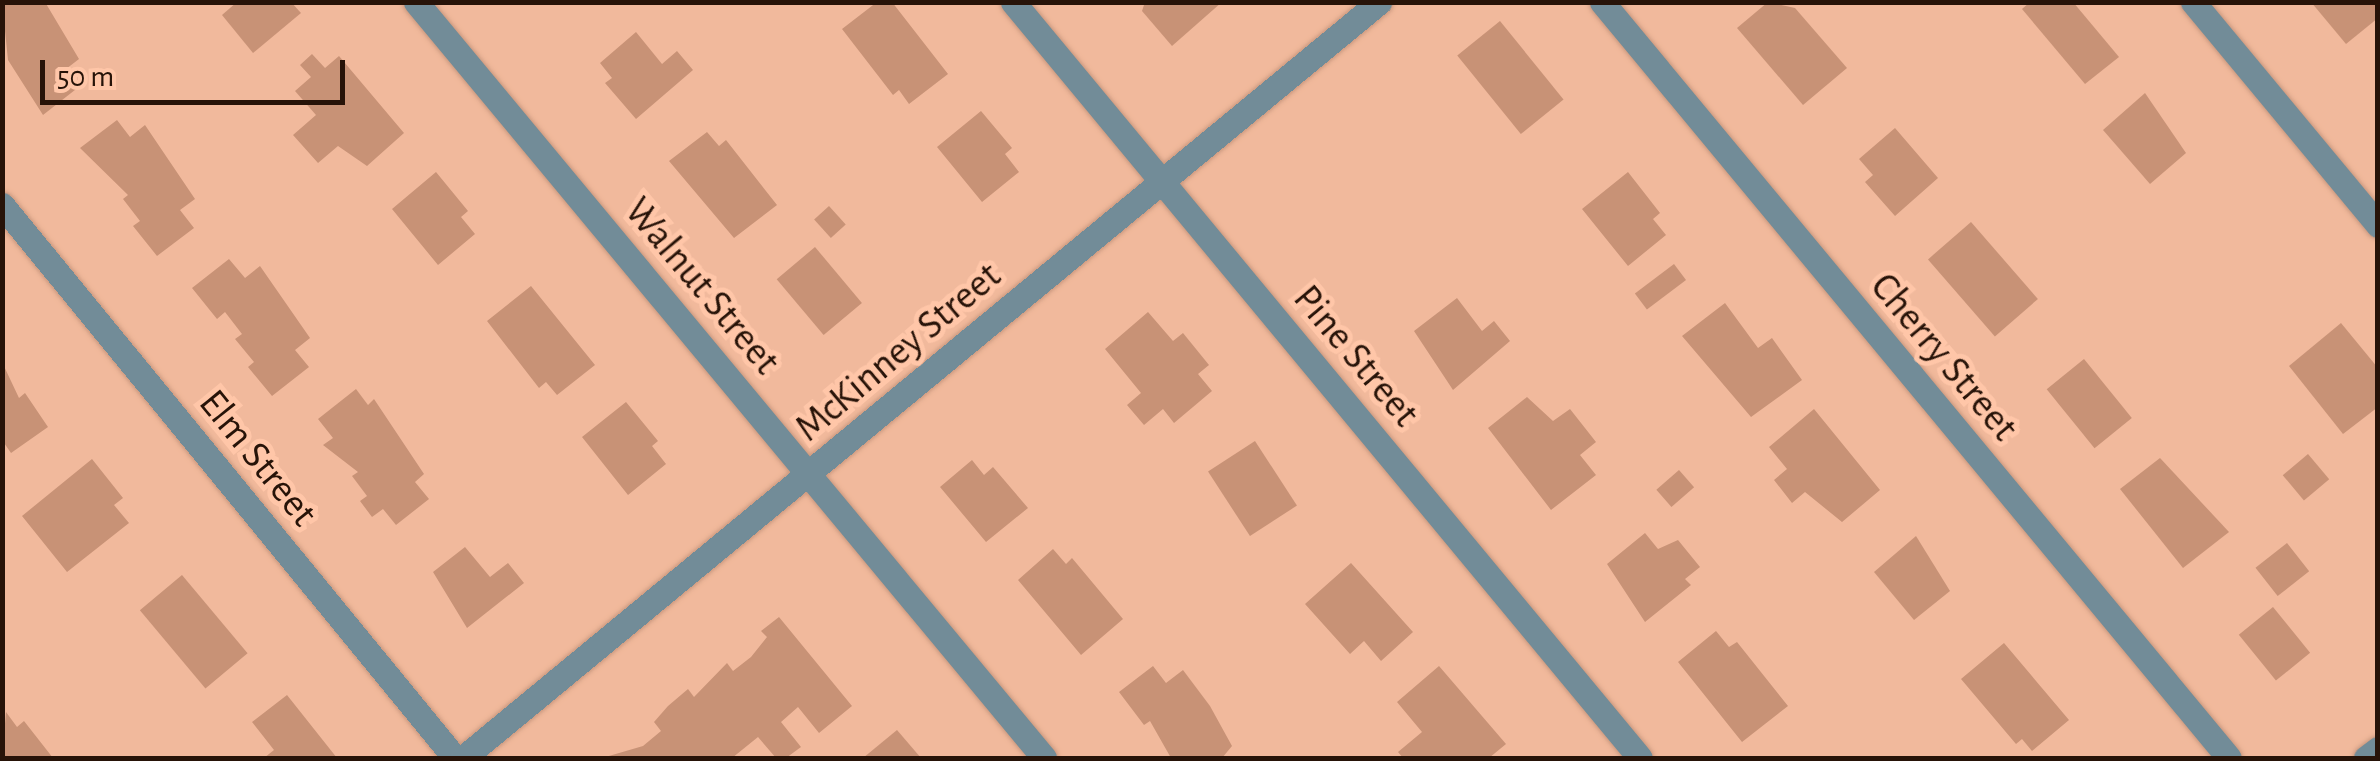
<!DOCTYPE html>
<html>
<head>
<meta charset="utf-8">
<style>
	body { margin:0 }
	#map { position:relative; width:2380px; height:761px; overflow:hidden; background:#f1b99c; font-family:"Alegreya Sans",sans-serif }
	div>[style] { position:absolute }
	.building>* { inset:0; background:#c89276; transform-origin:0 0 }
	.roads { filter:drop-shadow(0 0 2px #c9987e) drop-shadow(0 0 2px #c9987e) }
	.minor>* { height:25px; margin:-12.5px; padding:0 12.5px; transform-origin:12.5px; border-radius:12.5px; background:#728c98 }
	span { translate:-50% -50%; white-space:nowrap; text-align:center; line-height:1.15; -webkit-text-stroke:10px #ffc6a8; paint-order:stroke }
	.street-label { font-size:40px; color:#271308 }
	.frame { position:absolute; inset:0; border:5px solid #271308; pointer-events:none }
	.scale { position:absolute; left:40px; top:60px; width:305px; height:45px; box-sizing:border-box; border:5px solid #271308; border-top:0; padding-left:12px; font-size:30px; line-height:35px; white-space:nowrap; color:#271308; -webkit-text-stroke:8px #ffc6a8; paint-order:stroke }
</style>
</head>
<body>
<div id="map">
	<div class="building">
		<i style="clip-path:polygon(2px 2px,45px 2px,79px 59px,66px 69px,80px 86px,43px 115px,8px 60px)"></i>
		<i style="clip-path:polygon(237px 2px,291px 2px,301px 13px,253px 53px,222px 15px)"></i>
		<i style="clip-path:polygon(877px 2px,892px 2px,948px 74px,909px 104px,899px 90px,893px 95px,842px 29px)"></i>
		<i style="clip-path:polygon(1145px 2px,1222px 2px,1172px 46px,1142px 11px)"></i>
		<i style="clip-path:polygon(1768px 2px,1795px 8px,1847px 68px,1803px 105px,1737px 28px)"></i>
		<i style="clip-path:polygon(2030px 2px,2073px 2px,2119px 57px,2085px 84px,2022px 9px)"></i>
		<i style="clip-path:polygon(2311px 2px,2378px 2px,2378px 18px,2346px 44px)"></i>
		<i style="left:1500px;top:21px;width:101px;height:55px;rotate:51deg"></i>
		<i style="clip-path:polygon(636px 32px,662px 64px,677px 51px,693px 70px,636px 119px,605px 83px,612px 78px,600px 63px)"></i>
		<i style="clip-path:polygon(312px 54px,325px 68px,339px 56px,404px 133px,367px 166px,338px 146px,318px 163px,293px 135px,316px 115px,295px 91px,311px 77px,300px 65px)"></i>
		<i style="clip-path:polygon(2145px 93px,2186px 153px,2150px 184px,2103px 130px)"></i>
		<i style="clip-path:polygon(981px 111px,1012px 148px,1005px 154px,1019px 172px,982px 202px,937px 147px)"></i>
		<i style="clip-path:polygon(117px 120px,130px 137px,145px 125px,195px 199px,180px 210px,194px 228px,157px 256px,133px 226px,140px 221px,123px 199px,128px 195px,80px 148px)"></i>
		<i style="clip-path:polygon(1895px 128px,1938px 178px,1895px 216px,1865px 182px,1873px 175px,1859px 159px)"></i>
		<i style="clip-path:polygon(707px 132px,719px 146px,726px 140px,777px 205px,734px 238px,669px 161px)"></i>
		<i style="clip-path:polygon(436px 172px,468px 211px,461px 217px,475px 234px,438px 265px,392px 209px)"></i>
		<i style="clip-path:polygon(1628px 172px,1660px 213px,1653px 219px,1666px 235px,1628px 266px,1582px 209px)"></i>
		<i style="left:829px;top:206px;width:25px;height:20px;rotate:48deg"></i>
		<i style="left:1971px;top:222px;width:102px;height:57px;rotate:49deg"></i>
		<i style="left:815px;top:247px;width:73px;height:50px;rotate:50deg"></i>
		<i style="clip-path:polygon(229px 259px,245px 278px,260px 266px,310px 338px,295px 350px,309px 367px,272px 396px,248px 367px,254px 362px,235px 339px,242px 334px,225px 312px,217px 319px,192px 288px)"></i>
		<i style="left:1674px;top:264px;width:20px;height:49px;rotate:53deg"></i>
		<i style="clip-path:polygon(531px 286px,595px 365px,557px 395px,546px 382px,539px 388px,487px 321px)"></i>
		<i style="clip-path:polygon(1457px 298px,1482px 331px,1494px 321px,1510px 341px,1453px 390px,1414px 331px)"></i>
		<i style="clip-path:polygon(1725px 303px,1758px 348px,1772px 338px,1802px 380px,1751px 417px,1682px 336px)"></i>
		<i style="clip-path:polygon(1148px 312px,1173px 341px,1183px 333px,1209px 365px,1198px 374px,1212px 391px,1174px 423px,1163px 409px,1144px 425px,1127px 405px,1141px 393px,1105px 349px)"></i>
		<i style="clip-path:polygon(2341px 323px,2378px 368px,2378px 407px,2343px 434px,2289px 366px)"></i>
		<i style="left:2084px;top:359px;width:76px;height:48px;rotate:51deg"></i>
		<i style="clip-path:polygon(2px 362px,19px 398px,25px 393px,48px 427px,11px 453px,2px 440px)"></i>
		<i style="clip-path:polygon(356px 389px,368px 405px,374px 399px,424px 474px,415px 482px,429px 499px,396px 525px,383px 509px,372px 517px,360px 501px,367px 496px,352px 476px,358px 472px,323px 445px,333px 438px,318px 419px)"></i>
		<i style="clip-path:polygon(1527px 397px,1553px 421px,1570px 409px,1596px 442px,1580px 455px,1596px 475px,1551px 510px,1488px 428px)"></i>
		<i style="clip-path:polygon(626px 402px,658px 441px,652px 446px,666px 464px,628px 495px,582px 437px)"></i>
		<i style="clip-path:polygon(1814px 409px,1880px 490px,1842px 522px,1805px 492px,1792px 503px,1774px 480px,1787px 469px,1769px 447px)"></i>
		<i style="left:1255px;top:441px;width:77px;height:56px;rotate:57deg"></i>
		<i style="left:2308px;top:454px;width:33px;height:33px;rotate:50deg"></i>
		<i style="clip-path:polygon(2160px 458px,2229px 532px,2183px 568px,2120px 489px)"></i>
		<i style="clip-path:polygon(92px 459px,123px 498px,114px 505px,129px 523px,67px 572px,22px 516px)"></i>
		<i style="clip-path:polygon(972px 460px,984px 475px,993px 467px,1028px 508px,986px 542px,940px 487px)"></i>
		<i style="left:1679px;top:470px;width:23px;height:30px;rotate:49deg"></i>
		<i style="clip-path:polygon(1645px 533px,1658px 549px,1678px 540px,1700px 567px,1685px 579px,1691px 585px,1645px 622px,1607px 564px)"></i>
		<i style="clip-path:polygon(1916px 536px,1950px 591px,1914px 620px,1874px 572px)"></i>
		<i style="left:2287px;top:543px;width:36px;height:40px;rotate:52deg"></i>
		<i style="clip-path:polygon(465px 547px,490px 577px,508px 563px,524px 583px,467px 628px,433px 572px)"></i>
		<i style="clip-path:polygon(1053px 549px,1066px 564px,1072px 558px,1123px 619px,1081px 655px,1018px 580px)"></i>
		<i style="clip-path:polygon(1351px 563px,1413px 632px,1381px 661px,1364px 641px,1350px 654px,1305px 604px)"></i>
		<i style="left:182px;top:575px;width:102px;height:55px;rotate:50deg"></i>
		<i style="left:2273px;top:607px;width:59px;height:44px;rotate:51deg"></i>
		<i style="clip-path:polygon(779px 617px,852px 706px,819px 733px,798px 707px,781px 722px,801px 747px,786px 758px,776px 758px,758px 737px,732px 758px,602px 758px,643px 746px,661px 731px,654px 722px,668px 706px,688px 689px,694px 697px,727px 663px,733px 671px,751px 657px,767px 637px,761px 631px)"></i>
		<i style="clip-path:polygon(1716px 631px,1729px 647px,1737px 642px,1788px 706px,1742px 742px,1678px 662px)"></i>
		<i style="clip-path:polygon(2004px 643px,2069px 720px,2032px 751px,2022px 739px,2016px 744px,1961px 679px)"></i>
		<i style="clip-path:polygon(1153px 666px,1166px 683px,1183px 670px,1210px 706px,1232px 746px,1222px 758px,1171px 758px,1150px 721px,1144px 725px,1119px 692px)"></i>
		<i style="clip-path:polygon(1439px 666px,1506px 744px,1489px 758px,1403px 758px,1398px 752px,1422px 732px,1397px 702px)"></i>
		<i style="clip-path:polygon(287px 695px,337px 758px,264px 758px,274px 750px,252px 722px)"></i>
		<i style="clip-path:polygon(6px 712px,17px 727px,24px 721px,53px 758px,2px 758px)"></i>
		<i style="clip-path:polygon(897px 730px,921px 758px,863px 758px)"></i>
	</div>
	<div class="roads">
		<div class="minor">
			<i style="left:416px;top:2px;width:983px;rotate:50.28deg"></i>
			<i style="left:1013px;top:2px;width:982px;rotate:50.33deg"></i>
			<i style="left:1602px;top:2px;width:982px;rotate:50.33deg"></i>
			<i style="left:2193px;top:2px;width:290px;rotate:50.3deg"></i>
			<i style="left:2px;top:205px;width:715px;rotate:50.68deg"></i>
			<i style="left:463px;top:758px;width:1188px;rotate:-39.53deg"></i>
			<i style="left:2366px;top:758px;width:15px;rotate:-37deg"></i>
		</div>
	</div>
	<div class="street-label">
		<span style="left:702px;top:286px;rotate:50deg">Walnut Street</span>
		<span style="left:898px;top:352px;rotate:-40deg">McKinney Street</span>
		<span style="left:1356px;top:356px;rotate:50deg">Pine Street</span>
		<span style="left:1944px;top:357px;rotate:50deg">Cherry Street</span>
		<span style="left:258px;top:458px;rotate:51deg">Elm Street</span>
	</div>
	<div class="frame"></div>
	<div class="scale">50 m</div>
</div>
</body>
</html>
